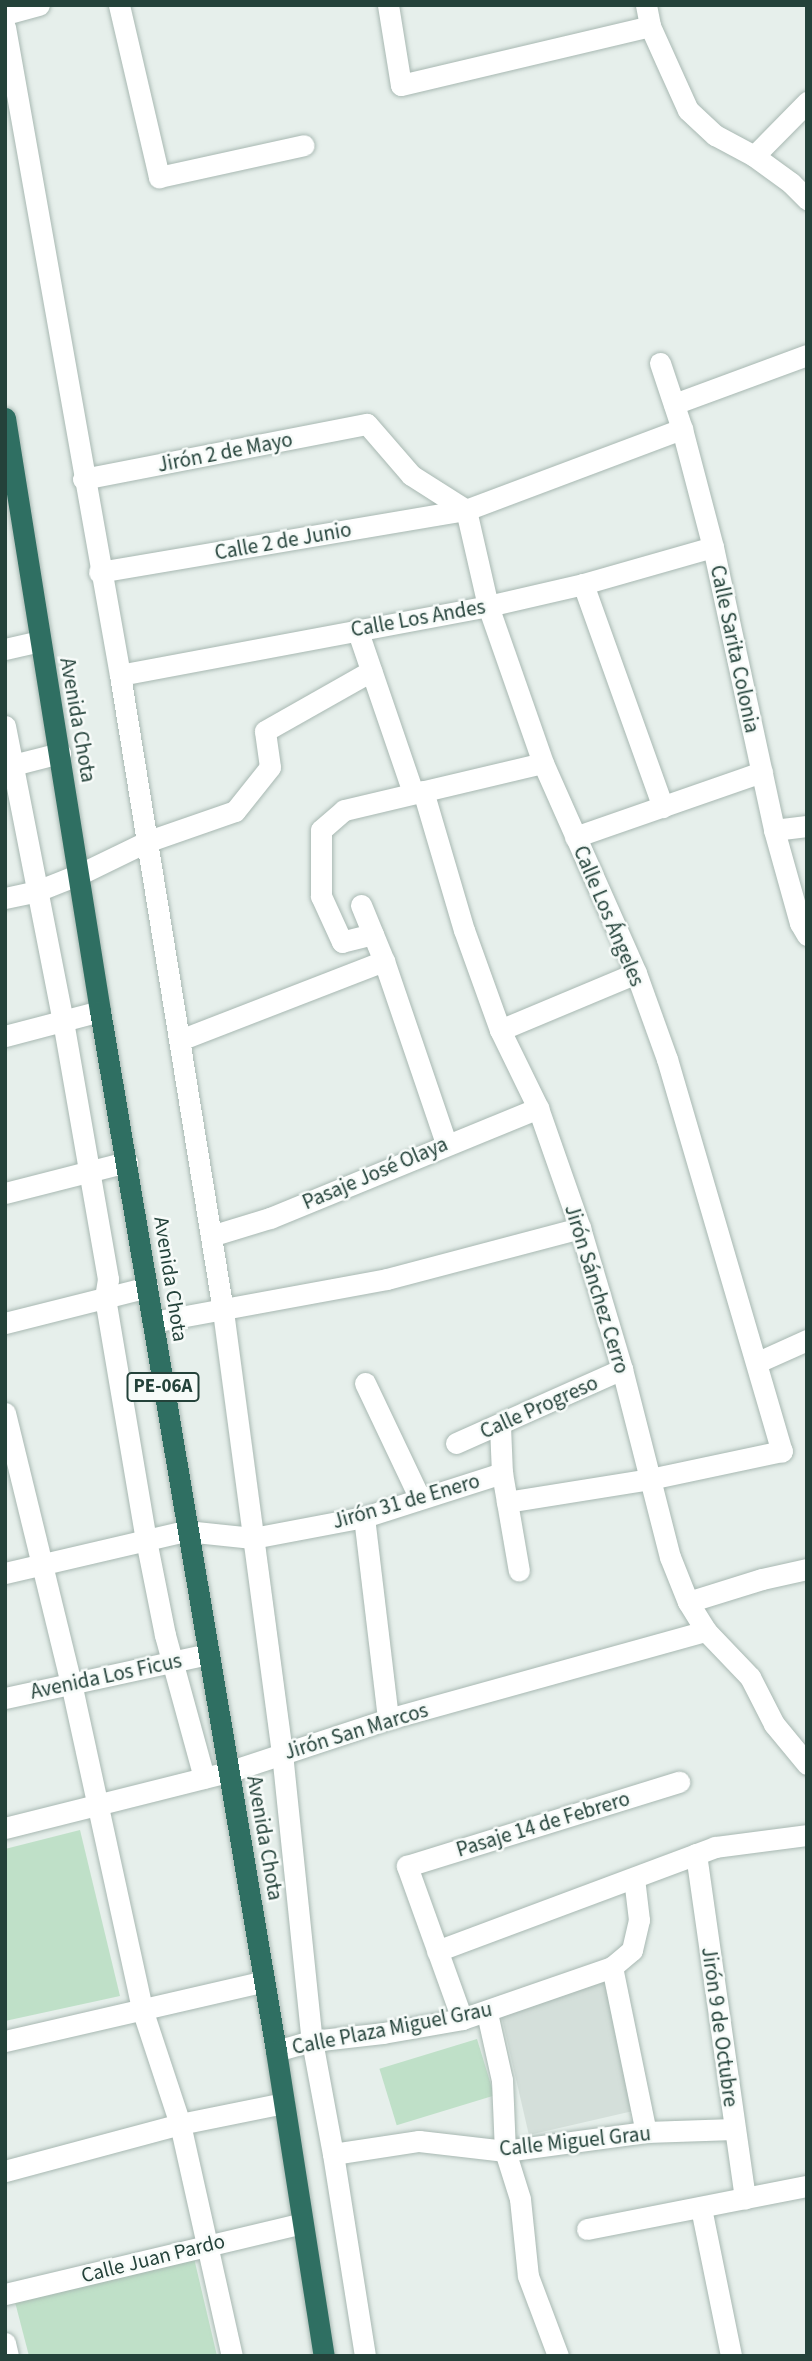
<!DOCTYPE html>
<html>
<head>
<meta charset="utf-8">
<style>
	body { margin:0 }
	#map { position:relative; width:812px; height:2361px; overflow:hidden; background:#e6efeb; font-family:"Source Sans 3",sans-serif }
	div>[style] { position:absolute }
	.built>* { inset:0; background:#d4dfda; transform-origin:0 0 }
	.green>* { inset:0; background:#bfe0c8; transform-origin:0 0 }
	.roads { filter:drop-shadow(0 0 2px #a8b8b2) drop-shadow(0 0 2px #a8b8b2) }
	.minor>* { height:21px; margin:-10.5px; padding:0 10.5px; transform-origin:10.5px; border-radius:10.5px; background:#fff }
	.highway>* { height:21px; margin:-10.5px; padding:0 10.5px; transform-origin:10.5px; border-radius:10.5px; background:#2f6f62 }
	span { translate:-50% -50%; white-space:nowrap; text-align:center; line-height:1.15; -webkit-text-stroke:5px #f7fbf9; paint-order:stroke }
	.shield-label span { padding:2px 5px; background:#f7fbf9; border:2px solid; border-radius:5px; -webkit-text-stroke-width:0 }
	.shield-label { font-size:19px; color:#24423a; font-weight:700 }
	.street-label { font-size:21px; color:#24423a }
	.frame { position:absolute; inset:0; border:7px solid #24423a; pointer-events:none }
</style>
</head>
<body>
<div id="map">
	<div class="built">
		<i style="left:605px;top:1980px;width:134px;height:109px;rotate:77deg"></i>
	</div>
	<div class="green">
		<i style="clip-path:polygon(80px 1830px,120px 1996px,5px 2021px,5px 1849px)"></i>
		<i style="left:477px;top:2039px;width:59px;height:102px;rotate:73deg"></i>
		<i style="clip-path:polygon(194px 2258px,217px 2356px,29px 2356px,15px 2302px)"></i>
	</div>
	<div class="roads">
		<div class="minor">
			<i style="left:119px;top:5px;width:177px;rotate:76.9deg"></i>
			<i style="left:159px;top:177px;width:148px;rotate:-12.4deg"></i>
			<i style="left:388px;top:5px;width:81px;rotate:80.8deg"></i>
			<i style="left:401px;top:85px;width:256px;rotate:-13.3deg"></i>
			<i style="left:646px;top:5px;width:21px;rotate:79deg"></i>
			<i style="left:650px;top:26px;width:92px;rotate:65.7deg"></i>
			<i style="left:688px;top:110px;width:37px;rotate:43deg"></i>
			<i style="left:715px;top:135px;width:44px;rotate:28.3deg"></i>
			<i style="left:754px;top:156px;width:46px;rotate:36.1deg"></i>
			<i style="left:791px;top:183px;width:23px;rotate:45deg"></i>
			<i style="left:5px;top:14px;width:35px;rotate:-15deg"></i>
			<i style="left:5px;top:27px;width:658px;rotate:79.94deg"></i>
			<i style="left:120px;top:675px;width:644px;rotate:80.8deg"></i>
			<i style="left:223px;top:1311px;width:446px;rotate:82.4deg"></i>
			<i style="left:282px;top:1753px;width:290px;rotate:84.1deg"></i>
			<i style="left:312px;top:2041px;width:115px;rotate:79.5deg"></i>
			<i style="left:333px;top:2154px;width:205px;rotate:81deg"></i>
			<i style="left:754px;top:156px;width:76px;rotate:-45.5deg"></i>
			<i style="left:660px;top:363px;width:70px;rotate:71.6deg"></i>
			<i style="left:682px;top:429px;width:122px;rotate:75.3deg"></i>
			<i style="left:713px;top:547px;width:289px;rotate:77.8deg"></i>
			<i style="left:774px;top:830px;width:97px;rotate:74.4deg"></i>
			<i style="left:800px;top:923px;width:14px;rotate:60deg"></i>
			<i style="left:674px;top:404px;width:142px;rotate:-20.2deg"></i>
			<i style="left:83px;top:479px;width:289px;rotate:-11deg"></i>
			<i style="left:367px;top:424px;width:67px;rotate:49.2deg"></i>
			<i style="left:411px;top:475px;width:65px;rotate:32.5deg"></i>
			<i style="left:466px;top:510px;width:98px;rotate:77.1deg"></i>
			<i style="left:488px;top:606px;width:166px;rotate:70.7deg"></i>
			<i style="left:543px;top:763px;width:230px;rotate:66.1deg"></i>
			<i style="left:636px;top:973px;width:91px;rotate:70.2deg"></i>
			<i style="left:667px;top:1059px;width:409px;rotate:73.7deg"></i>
			<i style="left:782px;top:1451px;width:135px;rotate:168deg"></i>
			<i style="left:650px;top:1479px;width:145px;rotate:170.9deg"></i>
			<i style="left:99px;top:572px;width:372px;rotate:-9.6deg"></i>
			<i style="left:466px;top:510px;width:231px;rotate:-20.6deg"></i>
			<i style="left:583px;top:584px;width:237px;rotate:70.3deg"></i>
			<i style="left:357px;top:629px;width:173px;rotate:71.1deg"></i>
			<i style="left:5px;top:649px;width:36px;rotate:-13deg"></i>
			<i style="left:120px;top:675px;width:374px;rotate:-10.6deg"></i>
			<i style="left:488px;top:606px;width:98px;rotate:-13deg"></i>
			<i style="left:583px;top:584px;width:135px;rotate:-15.9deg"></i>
			<i style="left:5px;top:726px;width:301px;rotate:78.9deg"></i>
			<i style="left:63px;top:1021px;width:262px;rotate:80.1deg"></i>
			<i style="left:108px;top:1279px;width:19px;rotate:99deg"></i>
			<i style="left:105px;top:1298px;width:245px;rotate:80.4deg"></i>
			<i style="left:146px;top:1540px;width:97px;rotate:78.7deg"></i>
			<i style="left:165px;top:1635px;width:148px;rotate:74.7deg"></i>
			<i style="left:5px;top:767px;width:57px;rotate:-14.3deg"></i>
			<i style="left:423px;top:791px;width:145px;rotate:73.6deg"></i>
			<i style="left:464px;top:930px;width:106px;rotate:70.2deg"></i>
			<i style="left:500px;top:1030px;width:87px;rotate:64deg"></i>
			<i style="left:538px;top:1108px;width:127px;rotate:70.7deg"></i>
			<i style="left:580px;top:1228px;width:147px;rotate:73.4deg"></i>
			<i style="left:622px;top:1369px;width:194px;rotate:75.7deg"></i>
			<i style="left:670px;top:1557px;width:48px;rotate:68.2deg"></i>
			<i style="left:688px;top:1602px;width:34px;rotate:58deg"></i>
			<i style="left:706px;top:1631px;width:64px;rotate:46.3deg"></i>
			<i style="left:750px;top:1677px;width:53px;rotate:62.9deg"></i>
			<i style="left:774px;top:1724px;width:52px;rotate:50.5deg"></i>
			<i style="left:774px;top:830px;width:33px;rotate:-7deg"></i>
			<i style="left:575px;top:837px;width:198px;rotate:-19.2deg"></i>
			<i style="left:5px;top:898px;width:33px;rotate:-12deg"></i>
			<i style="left:37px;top:891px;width:46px;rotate:-21.6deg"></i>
			<i style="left:80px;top:874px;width:73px;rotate:-25.9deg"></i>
			<i style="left:146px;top:842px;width:94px;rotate:-19.2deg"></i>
			<i style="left:235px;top:811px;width:56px;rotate:-51.5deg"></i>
			<i style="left:270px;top:767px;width:36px;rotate:-98deg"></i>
			<i style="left:265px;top:731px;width:122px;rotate:-29.5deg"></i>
			<i style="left:361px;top:905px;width:61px;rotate:67.7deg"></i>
			<i style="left:384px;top:961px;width:192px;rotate:71.2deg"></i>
			<i style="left:373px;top:934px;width:32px;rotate:166deg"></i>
			<i style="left:342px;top:942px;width:51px;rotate:-114.5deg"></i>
			<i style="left:321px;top:896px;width:66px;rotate:-90deg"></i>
			<i style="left:321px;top:830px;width:30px;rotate:-41deg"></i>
			<i style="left:344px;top:810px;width:204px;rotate:-13.3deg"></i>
			<i style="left:500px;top:1030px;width:147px;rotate:-22.7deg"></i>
			<i style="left:5px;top:1036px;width:98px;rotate:-14.7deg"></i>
			<i style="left:180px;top:1040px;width:219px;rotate:-21.2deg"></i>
			<i style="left:5px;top:1193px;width:126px;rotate:-14.3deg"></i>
			<i style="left:211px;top:1236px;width:62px;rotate:-17deg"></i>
			<i style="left:270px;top:1218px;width:290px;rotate:-22.3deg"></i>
			<i style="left:153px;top:1322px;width:238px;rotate:-10.4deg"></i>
			<i style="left:387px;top:1279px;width:200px;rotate:-14.8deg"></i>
			<i style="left:5px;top:1323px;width:147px;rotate:-14.1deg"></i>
			<i style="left:758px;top:1362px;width:54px;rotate:-24.2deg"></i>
			<i style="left:365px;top:1383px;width:128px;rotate:64.6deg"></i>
			<i style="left:5px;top:1413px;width:278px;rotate:76.3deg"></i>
			<i style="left:71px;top:1683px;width:334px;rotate:77.7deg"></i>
			<i style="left:142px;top:2009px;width:121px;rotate:71.7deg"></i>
			<i style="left:180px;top:2124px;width:238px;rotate:77.4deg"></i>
			<i style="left:500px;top:1426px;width:47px;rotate:87.6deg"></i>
			<i style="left:502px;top:1473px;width:99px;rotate:80.2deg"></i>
			<i style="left:456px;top:1443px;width:182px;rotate:-24deg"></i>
			<i style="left:364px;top:1517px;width:203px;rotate:83.2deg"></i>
			<i style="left:5px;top:1573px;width:186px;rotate:-13.1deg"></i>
			<i style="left:186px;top:1531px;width:67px;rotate:6deg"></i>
			<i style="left:253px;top:1538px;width:113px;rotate:-10.7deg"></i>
			<i style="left:364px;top:1517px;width:145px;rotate:-17.7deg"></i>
			<i style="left:688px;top:1602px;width:77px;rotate:-17.3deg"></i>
			<i style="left:762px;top:1579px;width:46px;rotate:-12.5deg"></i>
			<i style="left:5px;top:1698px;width:208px;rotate:-12.2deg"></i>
			<i style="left:5px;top:1828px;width:230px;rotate:-14.1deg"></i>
			<i style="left:228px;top:1772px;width:169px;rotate:-18.3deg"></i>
			<i style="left:388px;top:1719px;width:330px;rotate:-15.5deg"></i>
			<i style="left:696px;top:1854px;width:348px;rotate:81.9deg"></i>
			<i style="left:437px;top:1951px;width:297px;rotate:-20.5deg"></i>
			<i style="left:715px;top:1847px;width:93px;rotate:-7.4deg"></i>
			<i style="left:612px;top:1967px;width:168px;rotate:78.4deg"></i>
			<i style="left:487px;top:2013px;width:69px;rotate:77.4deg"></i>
			<i style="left:502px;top:2080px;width:71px;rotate:87.6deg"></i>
			<i style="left:505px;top:2151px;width:50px;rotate:72.6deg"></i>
			<i style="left:520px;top:2199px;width:77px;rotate:84.1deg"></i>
			<i style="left:528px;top:2276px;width:85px;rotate:69.4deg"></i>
			<i style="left:462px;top:2019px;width:163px;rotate:-109.8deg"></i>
			<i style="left:407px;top:1866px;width:285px;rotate:-17.2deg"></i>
			<i style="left:5px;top:2041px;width:266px;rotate:-13deg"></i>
			<i style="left:276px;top:2051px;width:37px;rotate:-16deg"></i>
			<i style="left:312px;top:2041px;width:71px;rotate:-6.4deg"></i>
			<i style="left:383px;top:2033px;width:80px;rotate:-10deg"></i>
			<i style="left:462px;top:2019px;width:159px;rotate:-19.1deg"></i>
			<i style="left:612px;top:1967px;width:26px;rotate:-40deg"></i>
			<i style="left:632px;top:1950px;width:31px;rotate:-77deg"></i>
			<i style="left:639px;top:1920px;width:42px;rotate:-96.8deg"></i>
			<i style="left:333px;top:2154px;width:87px;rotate:-8.6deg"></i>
			<i style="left:419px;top:2141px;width:87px;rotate:6.6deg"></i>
			<i style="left:505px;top:2151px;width:142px;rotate:-7.7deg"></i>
			<i style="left:646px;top:2132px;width:88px;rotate:-2deg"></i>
			<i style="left:5px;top:2171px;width:181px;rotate:-15deg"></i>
			<i style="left:180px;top:2124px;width:106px;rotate:-11.4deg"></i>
			<i style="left:701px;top:2208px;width:151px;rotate:78.5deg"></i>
			<i style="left:587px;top:2229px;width:224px;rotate:-11.1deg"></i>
			<i style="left:5px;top:2294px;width:305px;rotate:-13.4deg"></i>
			<i style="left:5px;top:2343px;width:13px;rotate:77deg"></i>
		</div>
		<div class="highway">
			<i style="left:5px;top:418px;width:601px;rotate:80.9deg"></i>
			<i style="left:100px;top:1011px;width:1055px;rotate:80.39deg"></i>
			<i style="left:276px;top:2051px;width:309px;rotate:81.1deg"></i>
		</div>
	</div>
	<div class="shield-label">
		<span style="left:163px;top:1387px">PE-06A</span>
	</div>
	<div class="street-label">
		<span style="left:225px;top:452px;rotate:-11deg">Jirón 2 de Mayo</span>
		<span style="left:283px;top:541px;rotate:-10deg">Calle 2 de Junio</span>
		<span style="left:418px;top:618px;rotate:-10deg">Calle Los Andes</span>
		<span style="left:735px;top:649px;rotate:78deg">Calle Sarita Colonia</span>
		<span style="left:78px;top:720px;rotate:80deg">Avenida Chota</span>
		<span style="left:609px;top:916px;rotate:67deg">Calle Los Ángeles</span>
		<span style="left:375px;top:1173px;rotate:-23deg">Pasaje José Olaya</span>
		<span style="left:171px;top:1279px;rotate:81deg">Avenida Chota</span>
		<span style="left:597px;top:1289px;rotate:73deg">Jirón Sánchez Cerro</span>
		<span style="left:539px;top:1407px;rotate:-24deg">Calle Progreso</span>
		<span style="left:406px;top:1501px;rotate:-16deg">Jirón 31 de Enero</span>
		<span style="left:106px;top:1676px;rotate:-12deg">Avenida Los Ficus</span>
		<span style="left:356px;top:1731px;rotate:-17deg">Jirón San Marcos</span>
		<span style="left:543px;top:1824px;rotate:-17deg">Pasaje 14 de Febrero</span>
		<span style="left:265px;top:1838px;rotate:80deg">Avenida Chota</span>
		<span style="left:720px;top:2027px;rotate:82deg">Jirón 9 de Octubre</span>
		<span style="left:392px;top:2028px;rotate:-11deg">Calle Plaza Miguel Grau</span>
		<span style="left:575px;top:2141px;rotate:-6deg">Calle Miguel Grau</span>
		<span style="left:153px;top:2258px;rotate:-14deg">Calle Juan Pardo</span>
	</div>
	<div class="frame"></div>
</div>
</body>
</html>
